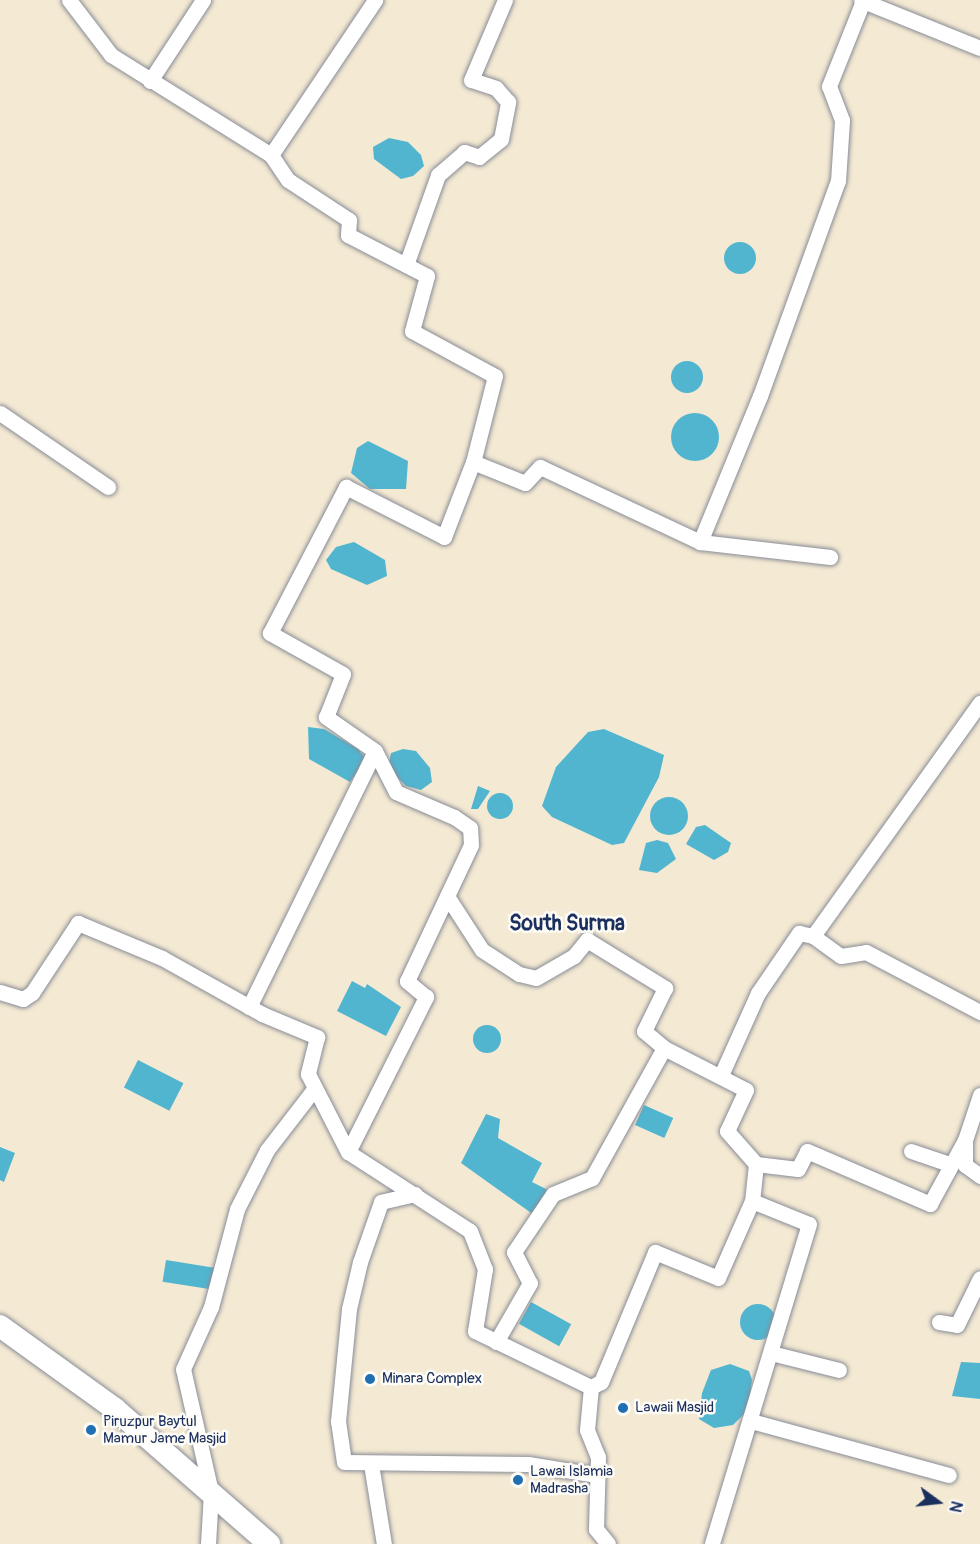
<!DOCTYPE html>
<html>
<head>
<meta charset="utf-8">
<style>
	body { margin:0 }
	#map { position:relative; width:980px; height:1544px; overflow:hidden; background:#f4e9d2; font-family:Pangolin,sans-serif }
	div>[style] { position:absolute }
	.water>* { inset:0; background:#51b5d0; transform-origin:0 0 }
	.round { border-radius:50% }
	.roads { filter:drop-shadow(0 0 2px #888c98) drop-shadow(0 0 2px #888c98) }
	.minor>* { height:15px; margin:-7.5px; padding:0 7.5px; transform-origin:7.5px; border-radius:7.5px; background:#fff }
	.highway>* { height:22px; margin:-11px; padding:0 11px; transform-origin:11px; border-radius:11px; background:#fff }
	.dots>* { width:16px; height:16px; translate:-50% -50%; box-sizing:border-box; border:3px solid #fdfcf7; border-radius:50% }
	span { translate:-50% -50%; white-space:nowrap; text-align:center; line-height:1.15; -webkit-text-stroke:5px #fdfcf7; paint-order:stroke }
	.poi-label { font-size:15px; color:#1b2f5e }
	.left { translate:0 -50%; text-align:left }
	.district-label { font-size:21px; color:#1b2f5e; font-weight:700 }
	.north { position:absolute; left:908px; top:1472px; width:60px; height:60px; -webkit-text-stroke:4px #fdfcf7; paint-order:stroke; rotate:105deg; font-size:16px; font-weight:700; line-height:24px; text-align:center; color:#1b2f5e }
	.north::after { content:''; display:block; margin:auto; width:21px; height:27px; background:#1b2f5e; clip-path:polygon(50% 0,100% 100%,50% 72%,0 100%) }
</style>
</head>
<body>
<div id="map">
	<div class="water">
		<i style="clip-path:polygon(389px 138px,408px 142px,421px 155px,424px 166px,413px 176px,401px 179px,374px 159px,373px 147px)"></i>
		<i class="round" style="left:724px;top:242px;width:32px;height:32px"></i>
		<i class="round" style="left:671px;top:361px;width:32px;height:32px"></i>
		<i class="round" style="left:671px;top:413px;width:48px;height:48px"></i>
		<i style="clip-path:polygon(368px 441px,408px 461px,406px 489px,370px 489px,351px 473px,357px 448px)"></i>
		<i style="clip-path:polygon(354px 542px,385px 560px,387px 576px,367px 585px,331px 569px,326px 560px,336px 547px)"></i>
		<i style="clip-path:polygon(308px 727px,324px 729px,358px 749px,366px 759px,350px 782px,309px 759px)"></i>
		<i style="clip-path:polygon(604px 729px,664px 755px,659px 777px,624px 843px,612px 845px,552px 817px,542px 806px,556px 767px,588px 732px)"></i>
		<i style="clip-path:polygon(403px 749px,416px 751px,430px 768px,432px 782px,421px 790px,406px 786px,388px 768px,391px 753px)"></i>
		<i style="clip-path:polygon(478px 786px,490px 791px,478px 809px,471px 809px)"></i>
		<i class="round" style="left:487px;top:793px;width:26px;height:26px"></i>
		<i class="round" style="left:650px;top:797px;width:38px;height:38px"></i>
		<i style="clip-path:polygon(705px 825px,731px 843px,728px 852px,714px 860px,686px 844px,696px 827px)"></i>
		<i style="clip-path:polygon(657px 840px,668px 843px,676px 859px,657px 873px,639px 870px,646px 843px)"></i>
		<i style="clip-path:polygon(352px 981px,365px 988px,367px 984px,401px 1007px,386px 1036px,337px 1011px)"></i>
		<i class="round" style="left:473px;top:1025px;width:28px;height:28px"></i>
		<i style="left:138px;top:1060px;width:51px;height:31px;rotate:27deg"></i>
		<i style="left:644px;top:1105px;width:32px;height:22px;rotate:24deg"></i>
		<i style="clip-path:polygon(486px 1114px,500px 1119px,498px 1138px,542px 1163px,532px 1182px,548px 1190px,534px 1215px,461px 1163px)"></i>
		<i style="clip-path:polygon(0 1147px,15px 1153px,4px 1182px,0 1180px)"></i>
		<i style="left:166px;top:1260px;width:52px;height:22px;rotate:9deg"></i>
		<i style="left:531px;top:1302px;width:46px;height:25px;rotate:29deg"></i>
		<i class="round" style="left:740px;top:1304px;width:36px;height:36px"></i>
		<i style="clip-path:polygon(961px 1362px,980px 1363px,980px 1399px,952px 1396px)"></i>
		<i style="clip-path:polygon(730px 1364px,749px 1371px,752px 1380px,748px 1410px,733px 1425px,714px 1428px,699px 1419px,702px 1393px,711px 1370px)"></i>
	</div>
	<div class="roads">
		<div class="minor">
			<i style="left:69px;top:0;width:69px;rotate:52.6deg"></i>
			<i style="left:111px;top:55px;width:189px;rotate:32deg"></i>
			<i style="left:271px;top:155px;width:30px;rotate:56deg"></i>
			<i style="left:288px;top:180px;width:73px;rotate:33.3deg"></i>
			<i style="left:349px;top:220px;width:15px;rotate:94deg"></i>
			<i style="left:348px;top:235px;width:89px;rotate:27.4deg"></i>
			<i style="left:427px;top:276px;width:57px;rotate:105.3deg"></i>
			<i style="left:412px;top:331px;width:94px;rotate:28.5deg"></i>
			<i style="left:495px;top:376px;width:89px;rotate:104.3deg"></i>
			<i style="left:473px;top:462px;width:56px;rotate:22deg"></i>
			<i style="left:525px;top:483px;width:22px;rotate:-47deg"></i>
			<i style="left:540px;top:467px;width:177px;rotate:25.1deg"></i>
			<i style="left:700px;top:542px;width:131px;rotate:6.6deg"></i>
			<i style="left:861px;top:0;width:128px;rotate:22deg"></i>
			<i style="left:150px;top:81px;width:97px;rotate:-56.8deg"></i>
			<i style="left:271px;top:155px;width:187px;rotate:-56.1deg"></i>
			<i style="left:406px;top:265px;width:96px;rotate:-70.4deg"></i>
			<i style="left:438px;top:175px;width:35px;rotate:-41deg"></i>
			<i style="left:464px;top:152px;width:16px;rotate:18deg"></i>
			<i style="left:479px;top:157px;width:28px;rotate:-39deg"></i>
			<i style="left:501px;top:139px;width:38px;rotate:-79deg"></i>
			<i style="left:508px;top:102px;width:18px;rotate:-131deg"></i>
			<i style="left:496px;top:88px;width:26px;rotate:-162deg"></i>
			<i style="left:471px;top:80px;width:87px;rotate:-67deg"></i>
			<i style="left:0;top:413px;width:131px;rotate:34.4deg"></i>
			<i style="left:700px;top:542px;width:158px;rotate:-67.7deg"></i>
			<i style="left:760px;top:396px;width:229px;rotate:-70.1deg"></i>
			<i style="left:838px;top:181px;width:61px;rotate:-86.2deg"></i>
			<i style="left:842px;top:120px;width:36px;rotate:-111deg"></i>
			<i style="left:829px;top:86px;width:92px;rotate:-68.2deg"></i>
			<i style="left:447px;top:896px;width:64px;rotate:57.1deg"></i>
			<i style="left:482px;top:950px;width:44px;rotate:33deg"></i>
			<i style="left:519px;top:974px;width:17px;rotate:13deg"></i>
			<i style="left:536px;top:978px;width:44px;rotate:-30.1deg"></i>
			<i style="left:574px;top:956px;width:21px;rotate:-51deg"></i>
			<i style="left:587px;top:940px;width:92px;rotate:31.6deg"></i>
			<i style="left:665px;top:988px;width:48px;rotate:116deg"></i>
			<i style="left:644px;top:1031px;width:26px;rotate:40deg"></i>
			<i style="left:664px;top:1048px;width:149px;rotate:119deg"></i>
			<i style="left:592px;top:1178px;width:42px;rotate:157.7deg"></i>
			<i style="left:553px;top:1194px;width:70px;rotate:123.9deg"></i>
			<i style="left:514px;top:1252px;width:35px;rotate:63deg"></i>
			<i style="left:530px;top:1283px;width:68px;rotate:120deg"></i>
			<i style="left:813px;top:936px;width:34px;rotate:36deg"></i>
			<i style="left:841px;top:956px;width:25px;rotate:-9deg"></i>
			<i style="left:866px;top:952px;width:129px;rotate:27.8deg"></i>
			<i style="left:0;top:992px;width:24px;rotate:17deg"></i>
			<i style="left:23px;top:999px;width:11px;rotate:-34deg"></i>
			<i style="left:32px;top:993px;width:84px;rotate:-56.7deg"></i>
			<i style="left:78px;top:923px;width:91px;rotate:22.6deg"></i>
			<i style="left:162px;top:958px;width:115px;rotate:29.2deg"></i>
			<i style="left:262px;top:1014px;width:60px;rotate:22.7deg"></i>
			<i style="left:317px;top:1037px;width:38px;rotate:104deg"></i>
			<i style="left:308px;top:1074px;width:88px;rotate:62.9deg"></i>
			<i style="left:348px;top:1152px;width:145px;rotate:32.9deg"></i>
			<i style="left:470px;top:1231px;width:41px;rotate:68.5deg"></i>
			<i style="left:485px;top:1269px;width:63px;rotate:99.2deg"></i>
			<i style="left:475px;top:1331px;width:129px;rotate:25.8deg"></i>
			<i style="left:591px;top:1387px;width:43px;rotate:95.3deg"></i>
			<i style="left:587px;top:1430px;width:29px;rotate:68deg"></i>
			<i style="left:598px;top:1457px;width:72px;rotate:91.6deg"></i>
			<i style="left:596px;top:1529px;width:19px;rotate:51deg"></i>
			<i style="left:249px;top:1007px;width:285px;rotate:-63.8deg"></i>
			<i style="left:375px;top:751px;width:60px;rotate:-145.2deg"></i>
			<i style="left:326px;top:717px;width:46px;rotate:-68.4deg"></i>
			<i style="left:343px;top:674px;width:84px;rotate:-150.7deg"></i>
			<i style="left:270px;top:633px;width:165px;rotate:-62.5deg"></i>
			<i style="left:346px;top:487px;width:110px;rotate:27deg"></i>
			<i style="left:444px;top:537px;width:80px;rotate:-68.9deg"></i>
			<i style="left:664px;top:1048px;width:92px;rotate:27.1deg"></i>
			<i style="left:746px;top:1090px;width:45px;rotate:114.9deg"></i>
			<i style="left:727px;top:1131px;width:44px;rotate:48.7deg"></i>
			<i style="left:756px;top:1164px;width:37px;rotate:96deg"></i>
			<i style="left:752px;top:1201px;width:61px;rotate:22deg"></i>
			<i style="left:809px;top:1224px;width:334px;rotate:106.9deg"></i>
			<i style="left:722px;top:1073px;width:88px;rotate:-65.8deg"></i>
			<i style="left:758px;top:993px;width:73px;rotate:-55.7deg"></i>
			<i style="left:799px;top:933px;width:14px;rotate:12deg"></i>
			<i style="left:813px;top:936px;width:287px;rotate:-54.4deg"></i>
			<i style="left:980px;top:1095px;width:47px;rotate:108.4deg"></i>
			<i style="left:965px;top:1140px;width:25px;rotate:90deg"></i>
			<i style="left:965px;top:1165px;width:19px;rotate:36deg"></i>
			<i style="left:911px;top:1151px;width:40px;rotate:18.9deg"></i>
			<i style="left:348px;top:1152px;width:174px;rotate:-63.3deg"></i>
			<i style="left:426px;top:997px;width:25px;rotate:-140deg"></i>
			<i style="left:407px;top:981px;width:150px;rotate:-64.8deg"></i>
			<i style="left:471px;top:845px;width:17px;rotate:-93deg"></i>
			<i style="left:470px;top:828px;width:19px;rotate:-145deg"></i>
			<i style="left:454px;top:817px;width:63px;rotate:-156.7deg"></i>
			<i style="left:396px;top:792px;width:46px;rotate:-117.1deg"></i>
			<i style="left:756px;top:1164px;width:42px;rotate:6.8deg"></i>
			<i style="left:798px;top:1169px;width:20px;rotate:-63deg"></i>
			<i style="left:807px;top:1151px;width:134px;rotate:23.3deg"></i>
			<i style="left:930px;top:1204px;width:73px;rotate:-61.3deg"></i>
			<i style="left:415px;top:1194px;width:35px;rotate:167deg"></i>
			<i style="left:381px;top:1202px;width:64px;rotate:109.3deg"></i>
			<i style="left:360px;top:1262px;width:48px;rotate:103.2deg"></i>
			<i style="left:349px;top:1309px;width:113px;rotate:95.6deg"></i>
			<i style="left:338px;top:1421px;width:41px;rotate:81.7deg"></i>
			<i style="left:344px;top:1462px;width:184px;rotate:0.6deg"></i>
			<i style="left:528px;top:1464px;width:70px;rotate:9.1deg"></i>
			<i style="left:939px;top:1322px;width:18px;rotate:9deg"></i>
			<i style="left:957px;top:1325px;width:52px;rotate:-63.9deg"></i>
			<i style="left:771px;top:1353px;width:70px;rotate:14deg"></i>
			<i style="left:591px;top:1387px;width:11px;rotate:-27deg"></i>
			<i style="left:601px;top:1382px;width:141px;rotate:-67.4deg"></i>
			<i style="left:655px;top:1252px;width:68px;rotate:22.4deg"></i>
			<i style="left:718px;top:1278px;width:84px;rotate:-66.2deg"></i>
			<i style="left:751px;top:1421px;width:205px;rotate:15.3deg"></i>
			<i style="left:371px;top:1464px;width:81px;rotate:80.8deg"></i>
			<i style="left:208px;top:1544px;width:52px;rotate:-86.7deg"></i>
			<i style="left:211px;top:1492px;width:126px;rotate:-102.8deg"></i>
			<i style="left:183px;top:1369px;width:68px;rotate:-65.7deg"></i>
			<i style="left:211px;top:1307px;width:101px;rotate:-75.1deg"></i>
			<i style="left:237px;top:1209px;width:66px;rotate:-63deg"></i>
			<i style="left:267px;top:1150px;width:78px;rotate:-52.3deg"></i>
		</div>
		<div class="highway">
			<i style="left:0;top:1326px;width:142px;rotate:35.8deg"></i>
			<i style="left:115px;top:1409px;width:205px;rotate:41.2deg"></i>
		</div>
	</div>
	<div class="dots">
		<i style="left:370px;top:1379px;background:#1f6fb2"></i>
		<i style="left:623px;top:1408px;background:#1f6fb2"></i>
		<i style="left:91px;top:1430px;background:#1f6fb2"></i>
		<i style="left:518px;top:1480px;background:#1f6fb2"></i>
	</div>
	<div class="poi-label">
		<span class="left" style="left:382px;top:1379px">Minara Complex</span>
		<span class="left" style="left:635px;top:1408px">Lawaii Masjid</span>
		<span class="left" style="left:103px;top:1430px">Piruzpur Baytul<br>Mamur Jame Masjid</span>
		<span class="left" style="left:530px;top:1480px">Lawai Islamia<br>Madrasha</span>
	</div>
	<div class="district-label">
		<span style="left:567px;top:924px">South Surma</span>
	</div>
	<div class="north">N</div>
</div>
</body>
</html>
